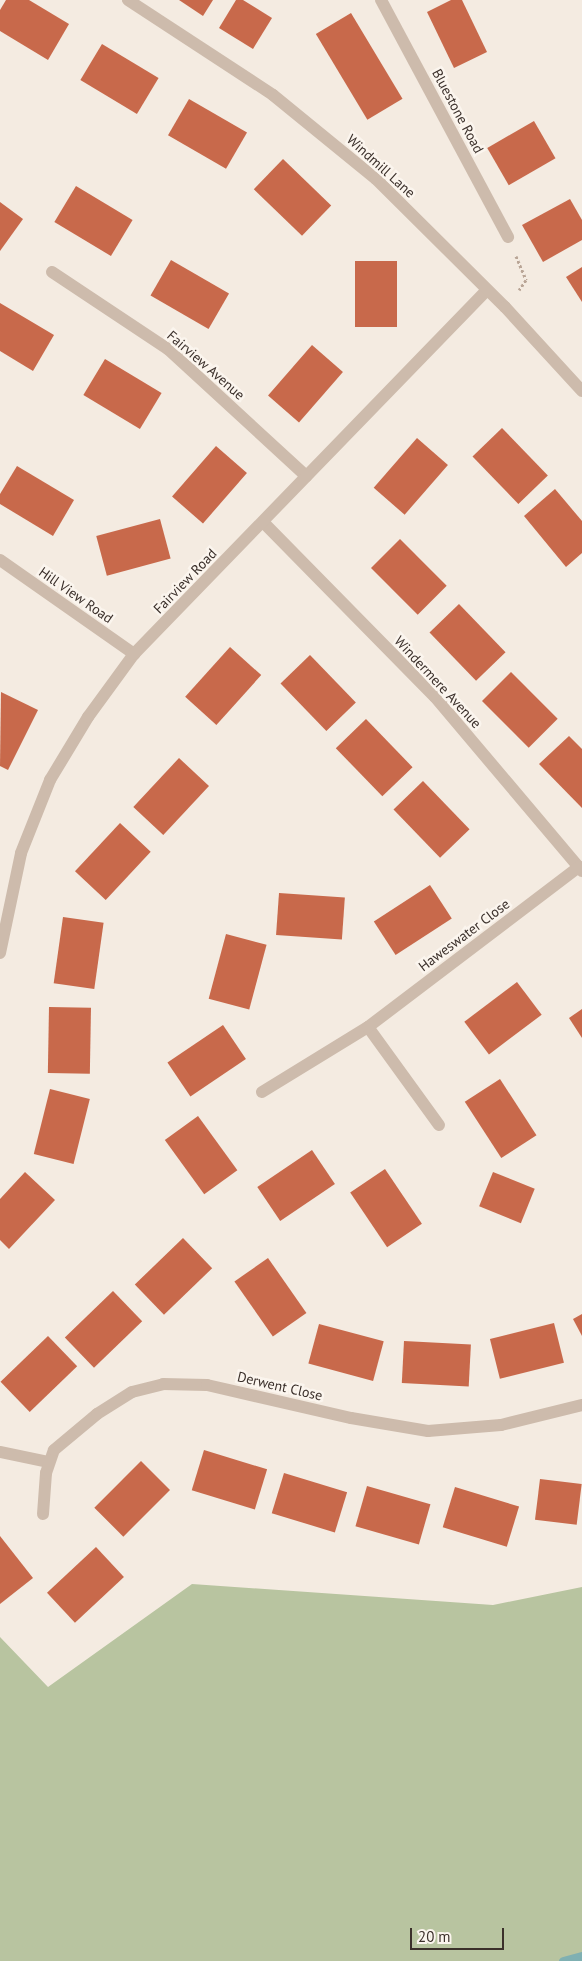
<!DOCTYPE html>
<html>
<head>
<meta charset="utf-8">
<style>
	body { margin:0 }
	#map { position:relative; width:582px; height:1961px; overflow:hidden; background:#f4ebe1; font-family:"PT Sans",sans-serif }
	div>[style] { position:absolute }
	.green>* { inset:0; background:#b8c4a0 }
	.stream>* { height:9px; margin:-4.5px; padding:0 4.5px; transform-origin:4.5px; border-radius:4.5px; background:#7fb0b2 }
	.building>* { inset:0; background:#c8694b; transform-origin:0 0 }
	.path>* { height:3px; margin-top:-1.5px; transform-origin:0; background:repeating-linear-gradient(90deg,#b9a596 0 2.5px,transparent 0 5px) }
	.minor>* { height:12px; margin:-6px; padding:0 6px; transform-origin:6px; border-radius:6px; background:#cdbbac }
	.tertiary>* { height:12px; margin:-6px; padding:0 6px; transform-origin:6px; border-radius:6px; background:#cdbbac }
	span { translate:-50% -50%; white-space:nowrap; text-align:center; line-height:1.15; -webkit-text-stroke:5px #fbf5ee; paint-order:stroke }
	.street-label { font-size:14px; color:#3b302b }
	.scale { position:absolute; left:410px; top:1928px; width:94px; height:22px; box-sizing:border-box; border:2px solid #3b302b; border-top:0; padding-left:6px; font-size:15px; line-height:18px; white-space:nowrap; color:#3b302b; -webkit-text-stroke:4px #fbf5ee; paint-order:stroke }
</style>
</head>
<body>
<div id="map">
	<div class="green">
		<i style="clip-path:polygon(192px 1584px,493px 1605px,582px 1587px,582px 1961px,0 1961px,0 1637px,48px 1687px)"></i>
	</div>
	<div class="stream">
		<i style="left:563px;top:1961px;width:20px;rotate:-15deg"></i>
	</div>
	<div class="building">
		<i style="clip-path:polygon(6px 0,29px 0,69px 24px,48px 60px,0 31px,0 10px)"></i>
		<i style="clip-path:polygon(179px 0,213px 0,203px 16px)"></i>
		<i style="clip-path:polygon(236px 0,243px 0,272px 18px,253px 49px,219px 28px)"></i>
		<i style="clip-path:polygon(451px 0,462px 0,487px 52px,454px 68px,427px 12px)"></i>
		<i style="left:351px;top:13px;width:100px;height:41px;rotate:59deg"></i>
		<i style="left:102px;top:44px;width:66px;height:42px;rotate:31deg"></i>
		<i style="left:189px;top:99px;width:67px;height:42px;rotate:30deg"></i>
		<i style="left:534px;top:121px;width:43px;height:54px;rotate:60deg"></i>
		<i style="left:283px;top:159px;width:67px;height:42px;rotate:44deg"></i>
		<i style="left:76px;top:186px;width:66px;height:42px;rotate:31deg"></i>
		<i style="clip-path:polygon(570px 199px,582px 220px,582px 240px,543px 262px,522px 225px)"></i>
		<i style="clip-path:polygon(0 202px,23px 219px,0 251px)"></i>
		<i style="left:171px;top:260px;width:67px;height:41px;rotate:30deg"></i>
		<i style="left:355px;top:261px;width:42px;height:66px"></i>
		<i style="clip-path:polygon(582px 267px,582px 302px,566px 277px)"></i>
		<i style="clip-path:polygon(0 303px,54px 335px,33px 371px,0 351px)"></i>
		<i style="left:312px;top:345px;width:41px;height:67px;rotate:41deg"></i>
		<i style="left:105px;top:359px;width:66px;height:42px;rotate:31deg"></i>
		<i style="left:502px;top:428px;width:66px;height:41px;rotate:46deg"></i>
		<i style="left:417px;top:438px;width:41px;height:66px;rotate:41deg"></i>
		<i style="left:216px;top:446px;width:41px;height:67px;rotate:41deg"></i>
		<i style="clip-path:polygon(17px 466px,74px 500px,53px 536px,0 504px,0 494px)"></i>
		<i style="clip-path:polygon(555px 489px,582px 521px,582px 553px,566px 567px,524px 516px)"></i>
		<i style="left:160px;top:519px;width:41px;height:66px;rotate:75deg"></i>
		<i style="left:400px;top:539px;width:66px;height:41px;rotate:45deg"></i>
		<i style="left:459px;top:604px;width:67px;height:41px;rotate:46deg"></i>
		<i style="left:230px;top:647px;width:42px;height:67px;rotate:42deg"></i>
		<i style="left:310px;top:655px;width:66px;height:41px;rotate:46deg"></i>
		<i style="left:511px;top:672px;width:66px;height:41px;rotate:45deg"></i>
		<i style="clip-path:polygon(1px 692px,38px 710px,8px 770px,0 766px)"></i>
		<i style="left:366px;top:719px;width:67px;height:42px;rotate:46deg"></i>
		<i style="clip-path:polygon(569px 736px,582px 749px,582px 808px,539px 764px)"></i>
		<i style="left:179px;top:758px;width:41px;height:67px;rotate:43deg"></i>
		<i style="left:423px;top:781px;width:67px;height:41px;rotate:46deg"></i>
		<i style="left:120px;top:823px;width:42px;height:66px;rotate:43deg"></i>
		<i style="left:430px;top:885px;width:40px;height:67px;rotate:57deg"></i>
		<i style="left:279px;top:893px;width:66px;height:42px;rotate:4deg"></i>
		<i style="left:63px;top:917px;width:41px;height:67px;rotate:8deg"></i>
		<i style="left:226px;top:934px;width:42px;height:67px;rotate:15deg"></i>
		<i style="left:517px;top:982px;width:41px;height:66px;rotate:53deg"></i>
		<i style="left:49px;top:1007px;width:42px;height:66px;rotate:1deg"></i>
		<i style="clip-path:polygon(582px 1009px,582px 1038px,569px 1018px)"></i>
		<i style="left:223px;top:1025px;width:41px;height:67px;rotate:56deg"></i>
		<i style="left:500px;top:1079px;width:67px;height:42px;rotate:57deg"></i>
		<i style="left:50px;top:1089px;width:41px;height:67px;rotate:14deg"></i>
		<i style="left:198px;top:1116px;width:67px;height:41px;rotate:54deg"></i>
		<i style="left:312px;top:1150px;width:41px;height:66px;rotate:56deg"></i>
		<i style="left:385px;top:1169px;width:66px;height:42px;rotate:56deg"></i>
		<i style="clip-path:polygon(25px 1172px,55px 1200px,9px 1249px,0 1240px,0 1199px)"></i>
		<i style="left:493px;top:1172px;width:45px;height:37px;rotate:22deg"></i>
		<i style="left:183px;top:1238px;width:42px;height:67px;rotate:46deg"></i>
		<i style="left:268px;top:1258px;width:67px;height:41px;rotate:55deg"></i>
		<i style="left:113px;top:1291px;width:42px;height:67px;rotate:46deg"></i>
		<i style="clip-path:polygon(582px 1314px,582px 1336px,573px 1319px)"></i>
		<i style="left:554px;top:1323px;width:41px;height:66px;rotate:76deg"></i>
		<i style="left:319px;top:1324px;width:67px;height:41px;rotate:15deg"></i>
		<i style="left:48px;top:1336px;width:42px;height:66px;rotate:46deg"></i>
		<i style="left:404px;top:1341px;width:67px;height:42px;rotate:3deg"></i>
		<i style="left:204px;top:1450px;width:66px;height:42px;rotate:17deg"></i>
		<i style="left:141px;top:1461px;width:41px;height:66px;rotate:45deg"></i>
		<i style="left:284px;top:1473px;width:66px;height:42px;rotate:17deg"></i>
		<i style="left:540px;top:1479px;width:42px;height:41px;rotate:7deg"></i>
		<i style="left:367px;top:1486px;width:66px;height:42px;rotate:16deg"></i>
		<i style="left:455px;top:1487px;width:67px;height:42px;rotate:17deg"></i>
		<i style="clip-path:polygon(0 1536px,33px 1578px,0 1604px)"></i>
		<i style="left:96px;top:1547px;width:41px;height:67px;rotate:47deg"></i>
	</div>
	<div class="path">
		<i style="left:516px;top:256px;width:26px;rotate:67deg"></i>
		<i style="left:526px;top:280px;width:12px;rotate:125deg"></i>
	</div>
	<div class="minor">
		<i style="left:381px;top:0;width:269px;rotate:61.8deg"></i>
		<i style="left:52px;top:272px;width:139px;rotate:33.6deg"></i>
		<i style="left:168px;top:349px;width:188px;rotate:42.6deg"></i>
		<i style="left:263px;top:522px;width:245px;rotate:45.5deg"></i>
		<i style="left:435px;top:697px;width:228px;rotate:49.8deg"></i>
		<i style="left:0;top:560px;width:164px;rotate:35deg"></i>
		<i style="left:0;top:953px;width:102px;rotate:-78.1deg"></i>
		<i style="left:21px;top:853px;width:79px;rotate:-68.3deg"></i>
		<i style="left:50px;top:780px;width:74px;rotate:-58.9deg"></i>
		<i style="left:88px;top:717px;width:78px;rotate:-53.9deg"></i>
		<i style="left:134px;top:654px;width:507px;rotate:-45.88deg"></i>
		<i style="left:368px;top:1027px;width:121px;rotate:54.1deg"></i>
		<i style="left:262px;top:1092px;width:124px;rotate:-31.5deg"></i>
		<i style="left:368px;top:1027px;width:265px;rotate:-37.2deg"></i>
		<i style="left:1px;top:1452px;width:49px;rotate:11.8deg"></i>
		<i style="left:43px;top:1514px;width:41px;rotate:-85.8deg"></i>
		<i style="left:46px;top:1473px;width:24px;rotate:-71deg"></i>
		<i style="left:54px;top:1450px;width:56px;rotate:-39.9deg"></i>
		<i style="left:97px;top:1414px;width:41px;rotate:-32.2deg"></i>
		<i style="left:132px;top:1392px;width:32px;rotate:-14deg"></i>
		<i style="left:163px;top:1384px;width:44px;rotate:1.3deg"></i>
		<i style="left:207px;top:1385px;width:148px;rotate:12.9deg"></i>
		<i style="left:351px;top:1418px;width:78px;rotate:9.6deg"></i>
		<i style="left:428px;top:1431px;width:73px;rotate:-4.7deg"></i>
		<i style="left:501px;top:1425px;width:83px;rotate:-13.9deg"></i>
	</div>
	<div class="tertiary">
		<i style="left:128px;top:0;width:173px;rotate:33.2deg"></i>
		<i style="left:273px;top:95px;width:133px;rotate:39.2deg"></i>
		<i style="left:376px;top:179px;width:182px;rotate:44.8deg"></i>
		<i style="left:505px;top:307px;width:114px;rotate:47.5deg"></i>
	</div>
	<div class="street-label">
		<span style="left:458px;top:111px;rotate:62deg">Bluestone Road</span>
		<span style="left:381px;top:166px;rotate:42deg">Windmill Lane</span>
		<span style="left:206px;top:365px;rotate:41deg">Fairview Avenue</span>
		<span style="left:185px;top:581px;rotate:-46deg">Fairview Road</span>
		<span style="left:76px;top:595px;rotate:35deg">Hill View Road</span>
		<span style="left:438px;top:682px;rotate:47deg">Windermere Avenue</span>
		<span style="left:464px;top:935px;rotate:-37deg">Haweswater Close</span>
		<span style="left:280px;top:1386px;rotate:13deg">Derwent Close</span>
	</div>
	<div class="scale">20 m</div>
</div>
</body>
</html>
